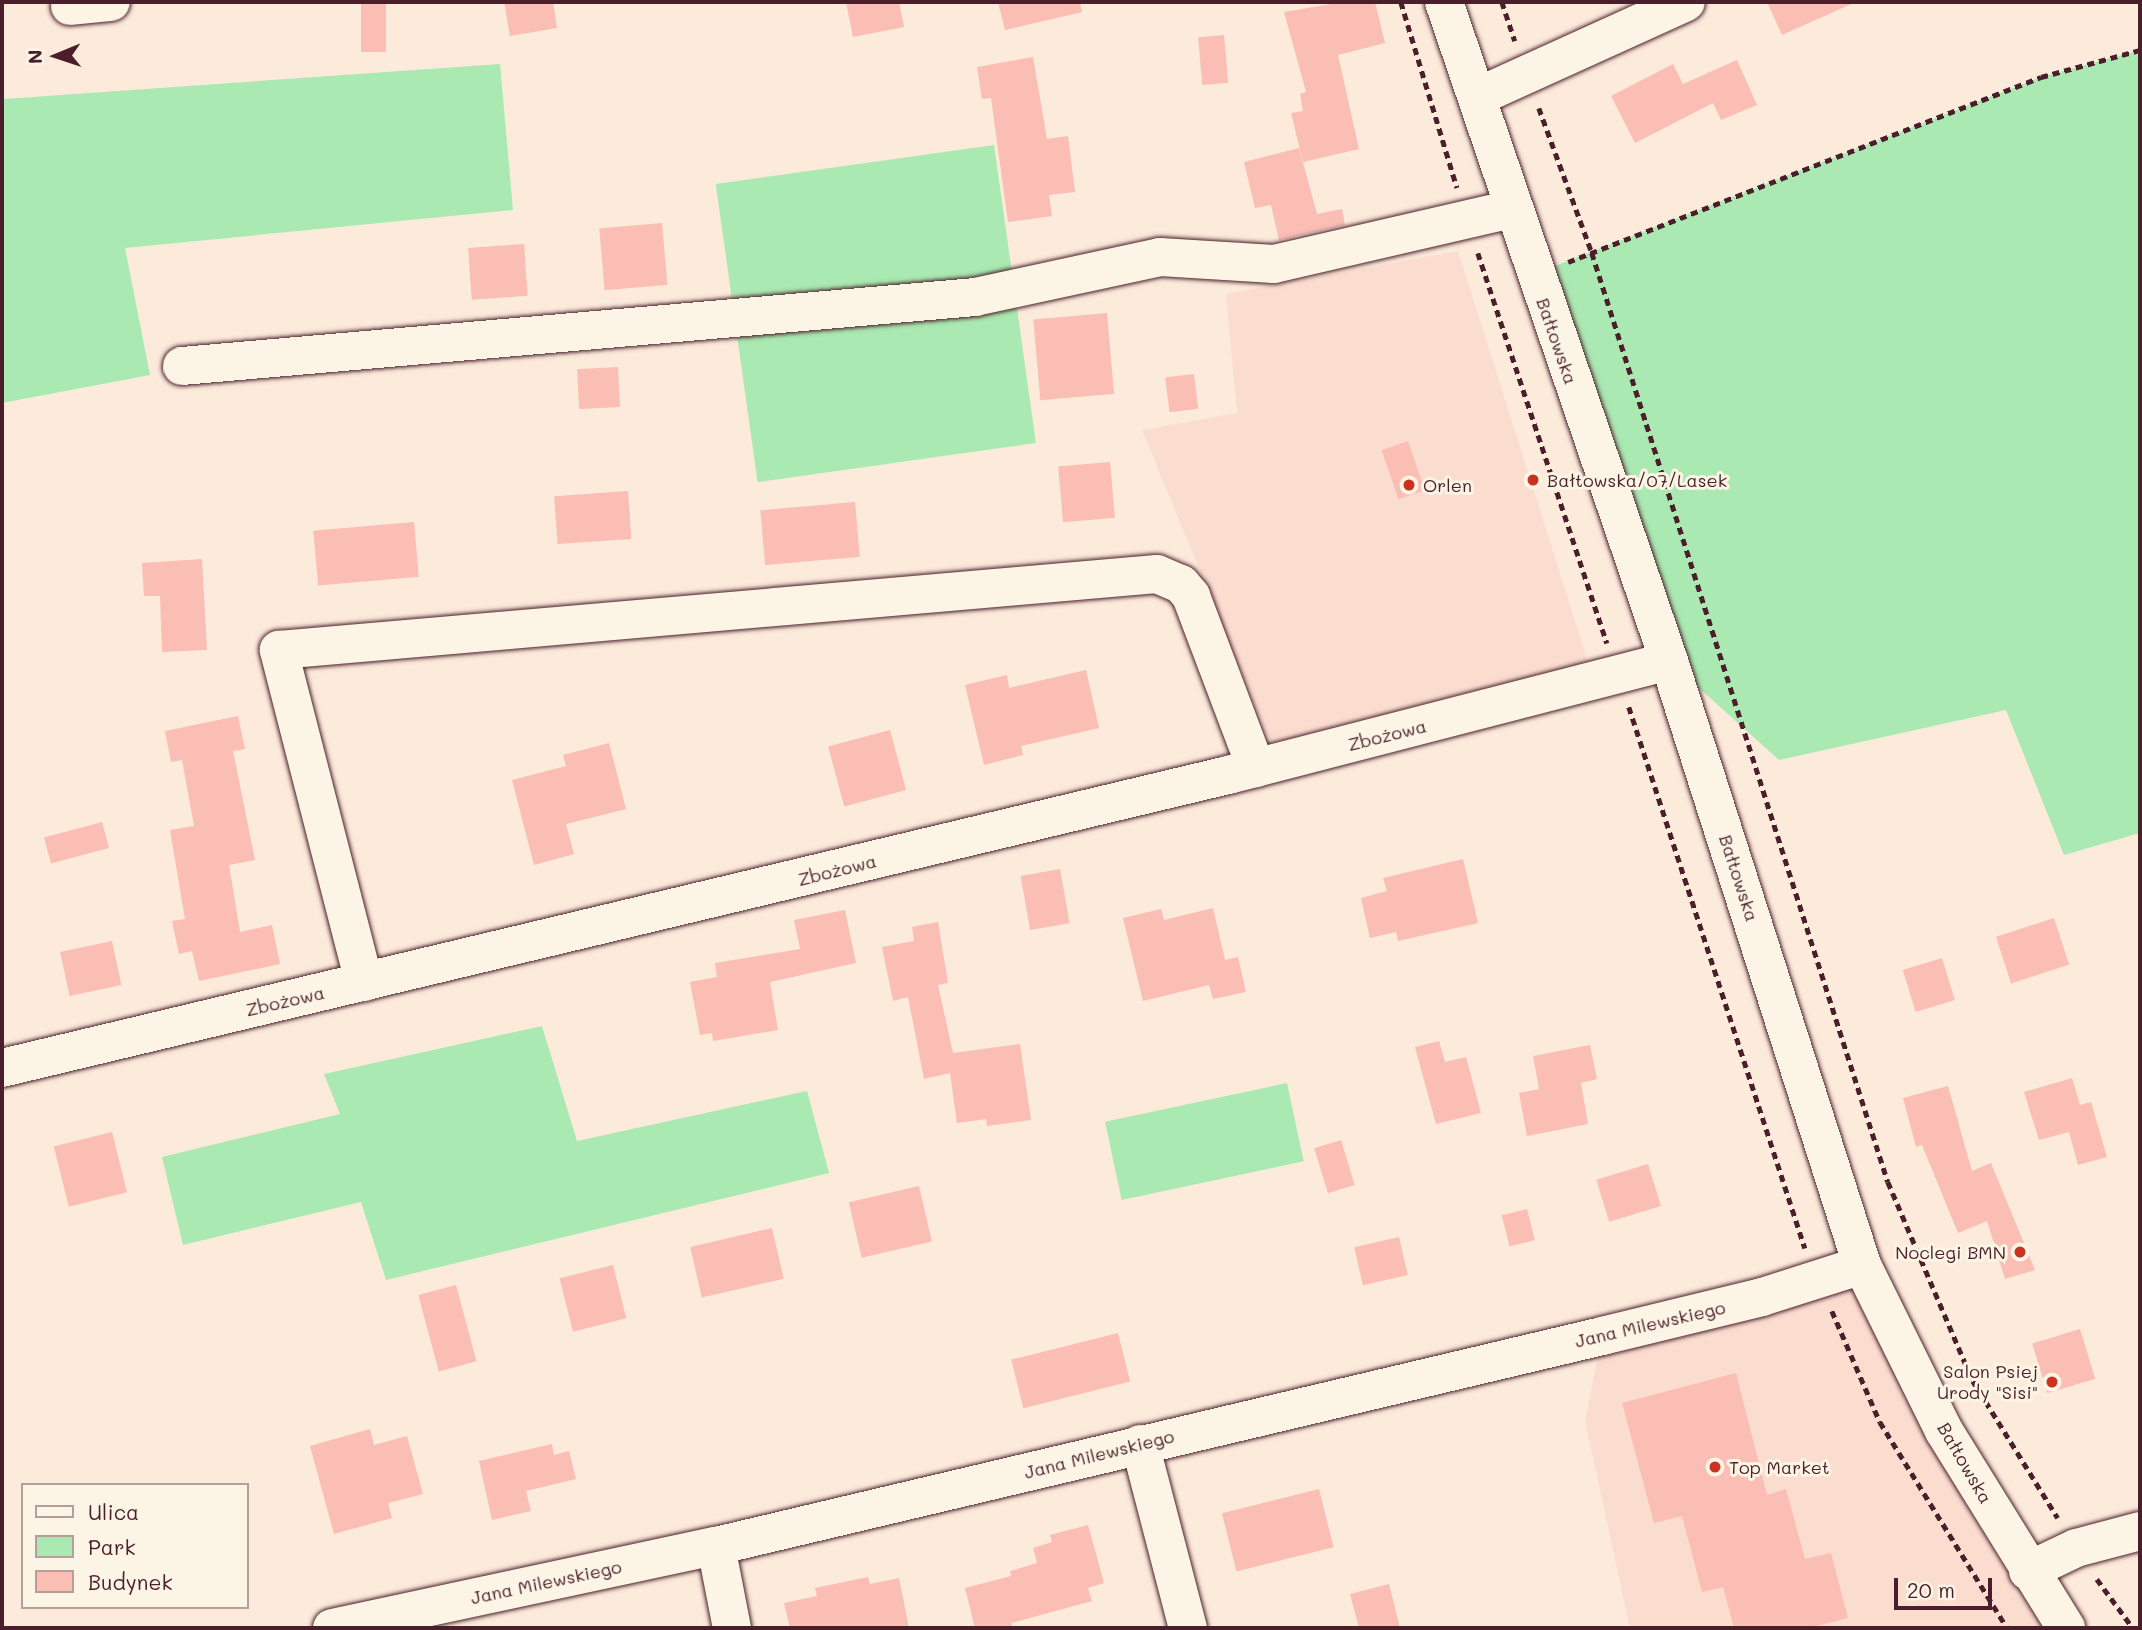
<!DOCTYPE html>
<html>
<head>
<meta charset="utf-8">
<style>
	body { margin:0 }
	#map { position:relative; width:2142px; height:1630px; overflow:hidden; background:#fceadb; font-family:Mali,sans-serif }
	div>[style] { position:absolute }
	.built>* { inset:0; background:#fbddd0 }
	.green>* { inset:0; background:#aae9b1; transform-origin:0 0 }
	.building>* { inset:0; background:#fabeb5; transform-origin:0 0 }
	.path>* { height:4.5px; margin-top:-2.25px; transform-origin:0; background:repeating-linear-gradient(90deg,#4a1f2b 0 7px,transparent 0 12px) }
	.roads { filter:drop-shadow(0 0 2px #4a1f2b) drop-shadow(0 0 2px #4a1f2b) }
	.street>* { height:38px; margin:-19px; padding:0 19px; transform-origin:19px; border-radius:19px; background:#fcf5e5 }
	.secondary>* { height:38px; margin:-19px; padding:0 19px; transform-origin:19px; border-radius:19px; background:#fcf5e5 }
	.dots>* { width:19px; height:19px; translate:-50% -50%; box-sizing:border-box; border:4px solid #fcf5e5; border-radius:50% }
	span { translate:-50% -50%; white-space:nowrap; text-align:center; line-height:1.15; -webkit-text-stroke:6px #fcf5e5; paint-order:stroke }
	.street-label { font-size:18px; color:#4a1f2b }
	.poi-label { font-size:18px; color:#4a1f2b }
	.left { translate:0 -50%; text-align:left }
	.right { translate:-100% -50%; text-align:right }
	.frame { position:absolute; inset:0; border:4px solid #4a1f2b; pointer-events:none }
	.legend { position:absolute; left:21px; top:1483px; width:228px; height:126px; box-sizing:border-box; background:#fcf5e5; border:2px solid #b59f9b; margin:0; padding:9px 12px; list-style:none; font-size:21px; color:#4a1f2b }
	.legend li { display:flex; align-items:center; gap:14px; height:35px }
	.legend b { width:35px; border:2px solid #b59f9b }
	.north { position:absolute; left:21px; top:21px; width:70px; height:70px; -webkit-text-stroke:5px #fcf5e5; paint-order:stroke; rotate:268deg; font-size:19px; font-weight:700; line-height:28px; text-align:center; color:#4a1f2b }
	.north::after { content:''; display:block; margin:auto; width:24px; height:32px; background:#4a1f2b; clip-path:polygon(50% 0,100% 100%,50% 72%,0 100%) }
	.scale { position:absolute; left:1894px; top:1578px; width:98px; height:32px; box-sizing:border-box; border:4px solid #4a1f2b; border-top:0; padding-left:9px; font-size:21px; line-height:24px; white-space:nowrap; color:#4a1f2b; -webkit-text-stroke:5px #fcf5e5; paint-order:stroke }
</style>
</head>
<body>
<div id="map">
	<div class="built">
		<i style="clip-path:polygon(1458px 251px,1588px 662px,1271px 743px,1142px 430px,1237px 413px,1226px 294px)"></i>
		<i style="clip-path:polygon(1862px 1265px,2066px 1628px,1630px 1628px,1585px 1421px,1602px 1336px)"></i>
	</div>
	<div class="green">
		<i style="clip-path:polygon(2140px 50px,2140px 833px,2064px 855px,2006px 710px,1779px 760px,1669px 661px,1534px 274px,2041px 77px)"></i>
		<i style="clip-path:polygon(500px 64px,513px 210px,125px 248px,150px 375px,2px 403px,2px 91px,4px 99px)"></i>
		<i style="left:994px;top:145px;width:301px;height:281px;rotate:82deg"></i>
		<i style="clip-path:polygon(542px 1026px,577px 1141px,807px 1091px,829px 1173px,386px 1280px,361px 1202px,183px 1245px,162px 1157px,340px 1114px,324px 1074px)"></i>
		<i style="left:1287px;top:1083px;width:80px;height:186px;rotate:78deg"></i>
	</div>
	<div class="building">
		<i style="left:361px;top:2px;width:25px;height:50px"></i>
		<i style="clip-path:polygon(504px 2px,553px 2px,557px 28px,510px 36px)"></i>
		<i style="clip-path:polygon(846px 2px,899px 2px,904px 27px,853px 37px)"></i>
		<i style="clip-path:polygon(998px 2px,1080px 2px,1082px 12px,1005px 30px)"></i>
		<i style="clip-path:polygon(1343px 2px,1375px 2px,1385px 43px,1338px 55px,1359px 149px,1303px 162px,1291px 113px,1303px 111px,1300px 94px,1306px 92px,1284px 12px)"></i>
		<i style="clip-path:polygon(1767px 2px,1856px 2px,1782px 35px)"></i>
		<i style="left:1224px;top:35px;width:48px;height:26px;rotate:85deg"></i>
		<i style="clip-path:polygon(1033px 57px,1047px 139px,1068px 136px,1075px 192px,1049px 195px,1052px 216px,1008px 222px,991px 98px,982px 99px,977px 67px)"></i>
		<i style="clip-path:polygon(1737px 60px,1757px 105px,1721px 120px,1713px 103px,1635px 143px,1611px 96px,1673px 64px,1683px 84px)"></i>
		<i style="clip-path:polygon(1299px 148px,1317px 214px,1342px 209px,1345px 225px,1279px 240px,1271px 205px,1255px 208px,1244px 162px)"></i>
		<i style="left:662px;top:223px;width:62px;height:63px;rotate:85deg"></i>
		<i style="left:524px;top:244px;width:52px;height:56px;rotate:86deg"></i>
		<i style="left:1107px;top:313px;width:81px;height:74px;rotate:85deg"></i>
		<i style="left:618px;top:367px;width:40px;height:41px;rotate:87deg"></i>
		<i style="left:1194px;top:374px;width:35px;height:29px;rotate:83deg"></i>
		<i style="left:1408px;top:441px;width:52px;height:28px;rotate:71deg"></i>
		<i style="left:1110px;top:462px;width:56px;height:52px;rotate:85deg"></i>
		<i style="left:628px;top:491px;width:48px;height:74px;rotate:86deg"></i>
		<i style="left:855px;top:502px;width:55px;height:95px;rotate:85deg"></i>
		<i style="left:414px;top:522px;width:55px;height:101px;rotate:85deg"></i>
		<i style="clip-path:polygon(202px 559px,207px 650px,162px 652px,160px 596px,144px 596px,142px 563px)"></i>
		<i style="clip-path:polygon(1086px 670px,1099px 728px,1021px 746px,1023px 755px,984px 765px,965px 685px,1007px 675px,1009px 688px)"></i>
		<i style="clip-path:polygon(238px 716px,245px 749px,233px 751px,255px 860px,229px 865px,240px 932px,272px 925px,280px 964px,199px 981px,192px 951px,179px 954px,172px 921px,185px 919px,170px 830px,194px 826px,182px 760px,171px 762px,165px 731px)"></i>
		<i style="left:890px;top:730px;width:62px;height:64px;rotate:75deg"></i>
		<i style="clip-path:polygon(609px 743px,626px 809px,566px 824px,574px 854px,534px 865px,512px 780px,566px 766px,563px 755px)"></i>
		<i style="left:102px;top:822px;width:27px;height:60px;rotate:75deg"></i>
		<i style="clip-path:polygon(1463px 859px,1478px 923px,1398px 941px,1396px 932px,1370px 938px,1361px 898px,1387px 891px,1383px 878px)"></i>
		<i style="left:1060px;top:869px;width:55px;height:40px;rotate:80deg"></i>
		<i style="clip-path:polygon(1213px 908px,1225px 960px,1238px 957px,1246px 992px,1213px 999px,1209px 985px,1143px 1001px,1123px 918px,1161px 909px,1164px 920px)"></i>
		<i style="clip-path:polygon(845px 910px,856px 963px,770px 982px,778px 1030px,713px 1041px,712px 1033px,700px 1035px,690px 982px,717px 977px,715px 963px,800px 949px,794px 920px)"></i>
		<i style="left:2054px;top:918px;width:49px;height:61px;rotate:72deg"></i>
		<i style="clip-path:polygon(938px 922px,948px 983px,938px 985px,953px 1053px,1020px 1044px,1031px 1120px,987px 1126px,986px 1119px,957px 1123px,950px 1073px,924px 1079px,908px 997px,893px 1001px,882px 947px,914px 941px,912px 927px)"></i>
		<i style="left:112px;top:941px;width:45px;height:53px;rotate:78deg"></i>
		<i style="left:1942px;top:958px;width:44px;height:41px;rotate:73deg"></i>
		<i style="clip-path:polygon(1439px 1041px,1445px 1062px,1466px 1057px,1481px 1113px,1436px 1124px,1415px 1047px)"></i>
		<i style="clip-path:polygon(1590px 1045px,1597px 1079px,1581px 1083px,1588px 1124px,1527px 1136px,1519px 1093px,1539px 1089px,1533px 1056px)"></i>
		<i style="clip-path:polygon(2072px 1078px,2080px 1105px,2091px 1102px,2107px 1157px,2078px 1165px,2069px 1132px,2039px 1140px,2024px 1092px)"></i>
		<i style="clip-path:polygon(1948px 1086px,1972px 1171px,1991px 1163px,2035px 1270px,2005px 1279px,1987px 1221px,1958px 1233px,1922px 1145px,1916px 1147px,1903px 1098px)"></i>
		<i style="left:112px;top:1132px;width:62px;height:60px;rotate:76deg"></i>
		<i style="left:1341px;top:1140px;width:47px;height:28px;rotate:73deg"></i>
		<i style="left:1648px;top:1164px;width:44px;height:54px;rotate:73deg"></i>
		<i style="left:919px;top:1186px;width:57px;height:72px;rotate:77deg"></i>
		<i style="left:1527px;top:1209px;width:32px;height:26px;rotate:76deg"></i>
		<i style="left:772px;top:1228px;width:52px;height:84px;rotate:77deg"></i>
		<i style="left:1399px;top:1237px;width:39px;height:46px;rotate:77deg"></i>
		<i style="left:613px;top:1265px;width:55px;height:55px;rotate:76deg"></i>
		<i style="left:456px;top:1285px;width:79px;height:39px;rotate:75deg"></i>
		<i style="left:2080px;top:1329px;width:52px;height:50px;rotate:73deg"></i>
		<i style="left:1118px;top:1333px;width:50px;height:110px;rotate:76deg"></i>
		<i style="clip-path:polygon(1736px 1373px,1767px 1495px,1786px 1489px,1805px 1559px,1831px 1553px,1848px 1618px,1809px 1628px,1734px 1628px,1723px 1587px,1702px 1592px,1682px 1516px,1654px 1523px,1622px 1403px)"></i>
		<i style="clip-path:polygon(370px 1429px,374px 1445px,407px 1436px,423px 1494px,388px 1503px,392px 1518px,334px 1534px,310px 1446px)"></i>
		<i style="clip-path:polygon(552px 1444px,554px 1455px,569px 1451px,576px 1479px,526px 1491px,531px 1511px,492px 1520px,479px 1461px)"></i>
		<i style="left:1319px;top:1489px;width:60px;height:100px;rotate:76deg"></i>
		<i style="clip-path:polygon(1088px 1525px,1104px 1583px,1088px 1588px,1092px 1601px,1011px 1623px,1013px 1628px,975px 1628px,965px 1588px,1011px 1576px,1010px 1571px,1037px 1563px,1033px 1548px,1052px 1542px,1050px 1535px)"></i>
		<i style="clip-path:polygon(868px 1577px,870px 1584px,899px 1578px,909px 1628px,790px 1628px,784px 1603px,817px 1596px,815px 1588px)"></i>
		<i style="clip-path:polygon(1389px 1584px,1400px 1628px,1359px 1628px,1350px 1594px)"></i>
	</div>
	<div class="path">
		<i style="left:1401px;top:2px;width:194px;rotate:73.2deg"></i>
		<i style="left:1502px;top:2px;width:41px;rotate:71.6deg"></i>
		<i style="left:1539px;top:108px;width:154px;rotate:69.9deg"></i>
		<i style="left:1592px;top:253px;width:975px;rotate:72.33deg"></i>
		<i style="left:1888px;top:1182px;width:216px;rotate:66.9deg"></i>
		<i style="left:1973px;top:1381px;width:161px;rotate:58.2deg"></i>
		<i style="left:1478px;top:253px;width:411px;rotate:71.7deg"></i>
		<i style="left:1568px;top:262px;width:508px;rotate:-21.36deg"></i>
		<i style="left:2041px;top:77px;width:103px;rotate:-15.3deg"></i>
		<i style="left:1629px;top:707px;width:569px;rotate:71.98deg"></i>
		<i style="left:1832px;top:1311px;width:121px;rotate:66.6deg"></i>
		<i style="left:1880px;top:1422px;width:242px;rotate:58.3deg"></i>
		<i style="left:2097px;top:1579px;width:61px;rotate:53.7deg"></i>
	</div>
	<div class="roads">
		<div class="street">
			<i style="left:70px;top:6px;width:41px;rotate:-5.6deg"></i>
			<i style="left:1479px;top:96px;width:227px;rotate:-24.4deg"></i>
			<i style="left:182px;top:366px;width:796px;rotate:-4.97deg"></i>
			<i style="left:975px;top:297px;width:189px;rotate:-12.2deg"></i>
			<i style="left:1160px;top:257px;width:114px;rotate:3.5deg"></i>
			<i style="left:1274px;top:264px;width:244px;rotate:-13deg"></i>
			<i style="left:364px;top:982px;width:343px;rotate:-104.4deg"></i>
			<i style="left:279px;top:650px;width:881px;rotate:-4.95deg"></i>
			<i style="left:1157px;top:574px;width:26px;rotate:23deg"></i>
			<i style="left:1181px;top:584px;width:16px;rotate:50deg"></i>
			<i style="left:1191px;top:596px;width:184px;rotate:69.3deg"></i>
			<i style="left:2px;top:1068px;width:1261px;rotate:-13.44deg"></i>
			<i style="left:1228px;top:775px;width:455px;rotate:-14.5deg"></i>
			<i style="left:1140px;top:1444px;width:190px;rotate:75.4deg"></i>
			<i style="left:716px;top:1546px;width:84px;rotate:79deg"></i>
			<i style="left:2028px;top:1571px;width:53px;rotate:-25.6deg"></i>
			<i style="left:2076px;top:1548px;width:66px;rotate:-14.9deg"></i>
			<i style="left:332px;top:1628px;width:393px;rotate:-12.1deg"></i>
			<i style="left:716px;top:1546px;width:911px;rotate:-13.33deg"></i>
			<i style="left:1602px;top:1336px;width:165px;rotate:-13.7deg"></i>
			<i style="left:1762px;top:1297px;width:105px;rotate:-17.7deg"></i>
		</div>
		<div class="secondary">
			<i style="left:1444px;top:2px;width:696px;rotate:71.15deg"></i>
			<i style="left:1669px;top:661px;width:634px;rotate:72.28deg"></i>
			<i style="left:1862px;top:1265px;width:185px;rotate:63.7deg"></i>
			<i style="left:1944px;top:1431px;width:232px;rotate:58.2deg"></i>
		</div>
	</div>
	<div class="dots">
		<i style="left:1533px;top:480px;background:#c8321e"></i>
		<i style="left:1409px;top:485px;background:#c8321e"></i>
		<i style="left:2020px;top:1252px;background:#c8321e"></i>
		<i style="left:2052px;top:1382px;background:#c8321e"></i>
		<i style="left:1715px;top:1467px;background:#c8321e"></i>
	</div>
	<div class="street-label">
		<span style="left:1557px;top:341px;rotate:71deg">Bałtowska</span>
		<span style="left:1387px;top:735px;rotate:-14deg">Zbożowa</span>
		<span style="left:837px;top:870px;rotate:-14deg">Zbożowa</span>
		<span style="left:1739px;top:878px;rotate:72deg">Bałtowska</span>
		<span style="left:285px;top:1001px;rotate:-13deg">Zbożowa</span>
		<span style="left:1650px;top:1324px;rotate:-13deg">Jana Milewskiego</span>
		<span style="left:1099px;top:1454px;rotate:-14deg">Jana Milewskiego</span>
		<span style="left:1965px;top:1463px;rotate:60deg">Bałtowska</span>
		<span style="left:546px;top:1582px;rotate:-12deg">Jana Milewskiego</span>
	</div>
	<div class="poi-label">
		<span class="left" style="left:1547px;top:480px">Bałtowska/07/Lasek</span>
		<span class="left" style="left:1423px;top:485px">Orlen</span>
		<span class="right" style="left:2006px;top:1252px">Noclegi BMN</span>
		<span class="right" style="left:2038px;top:1382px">Salon Psiej<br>Urody "Sisi"</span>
		<span class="left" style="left:1729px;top:1467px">Top Market</span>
	</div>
	<div class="frame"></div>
	<ul class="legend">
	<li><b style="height:9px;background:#fcf5e5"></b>Ulica</li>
	<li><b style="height:19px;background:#aae9b1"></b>Park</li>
	<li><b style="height:19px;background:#fabeb5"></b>Budynek</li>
	</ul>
	<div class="north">N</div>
	<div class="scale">20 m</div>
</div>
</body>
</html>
